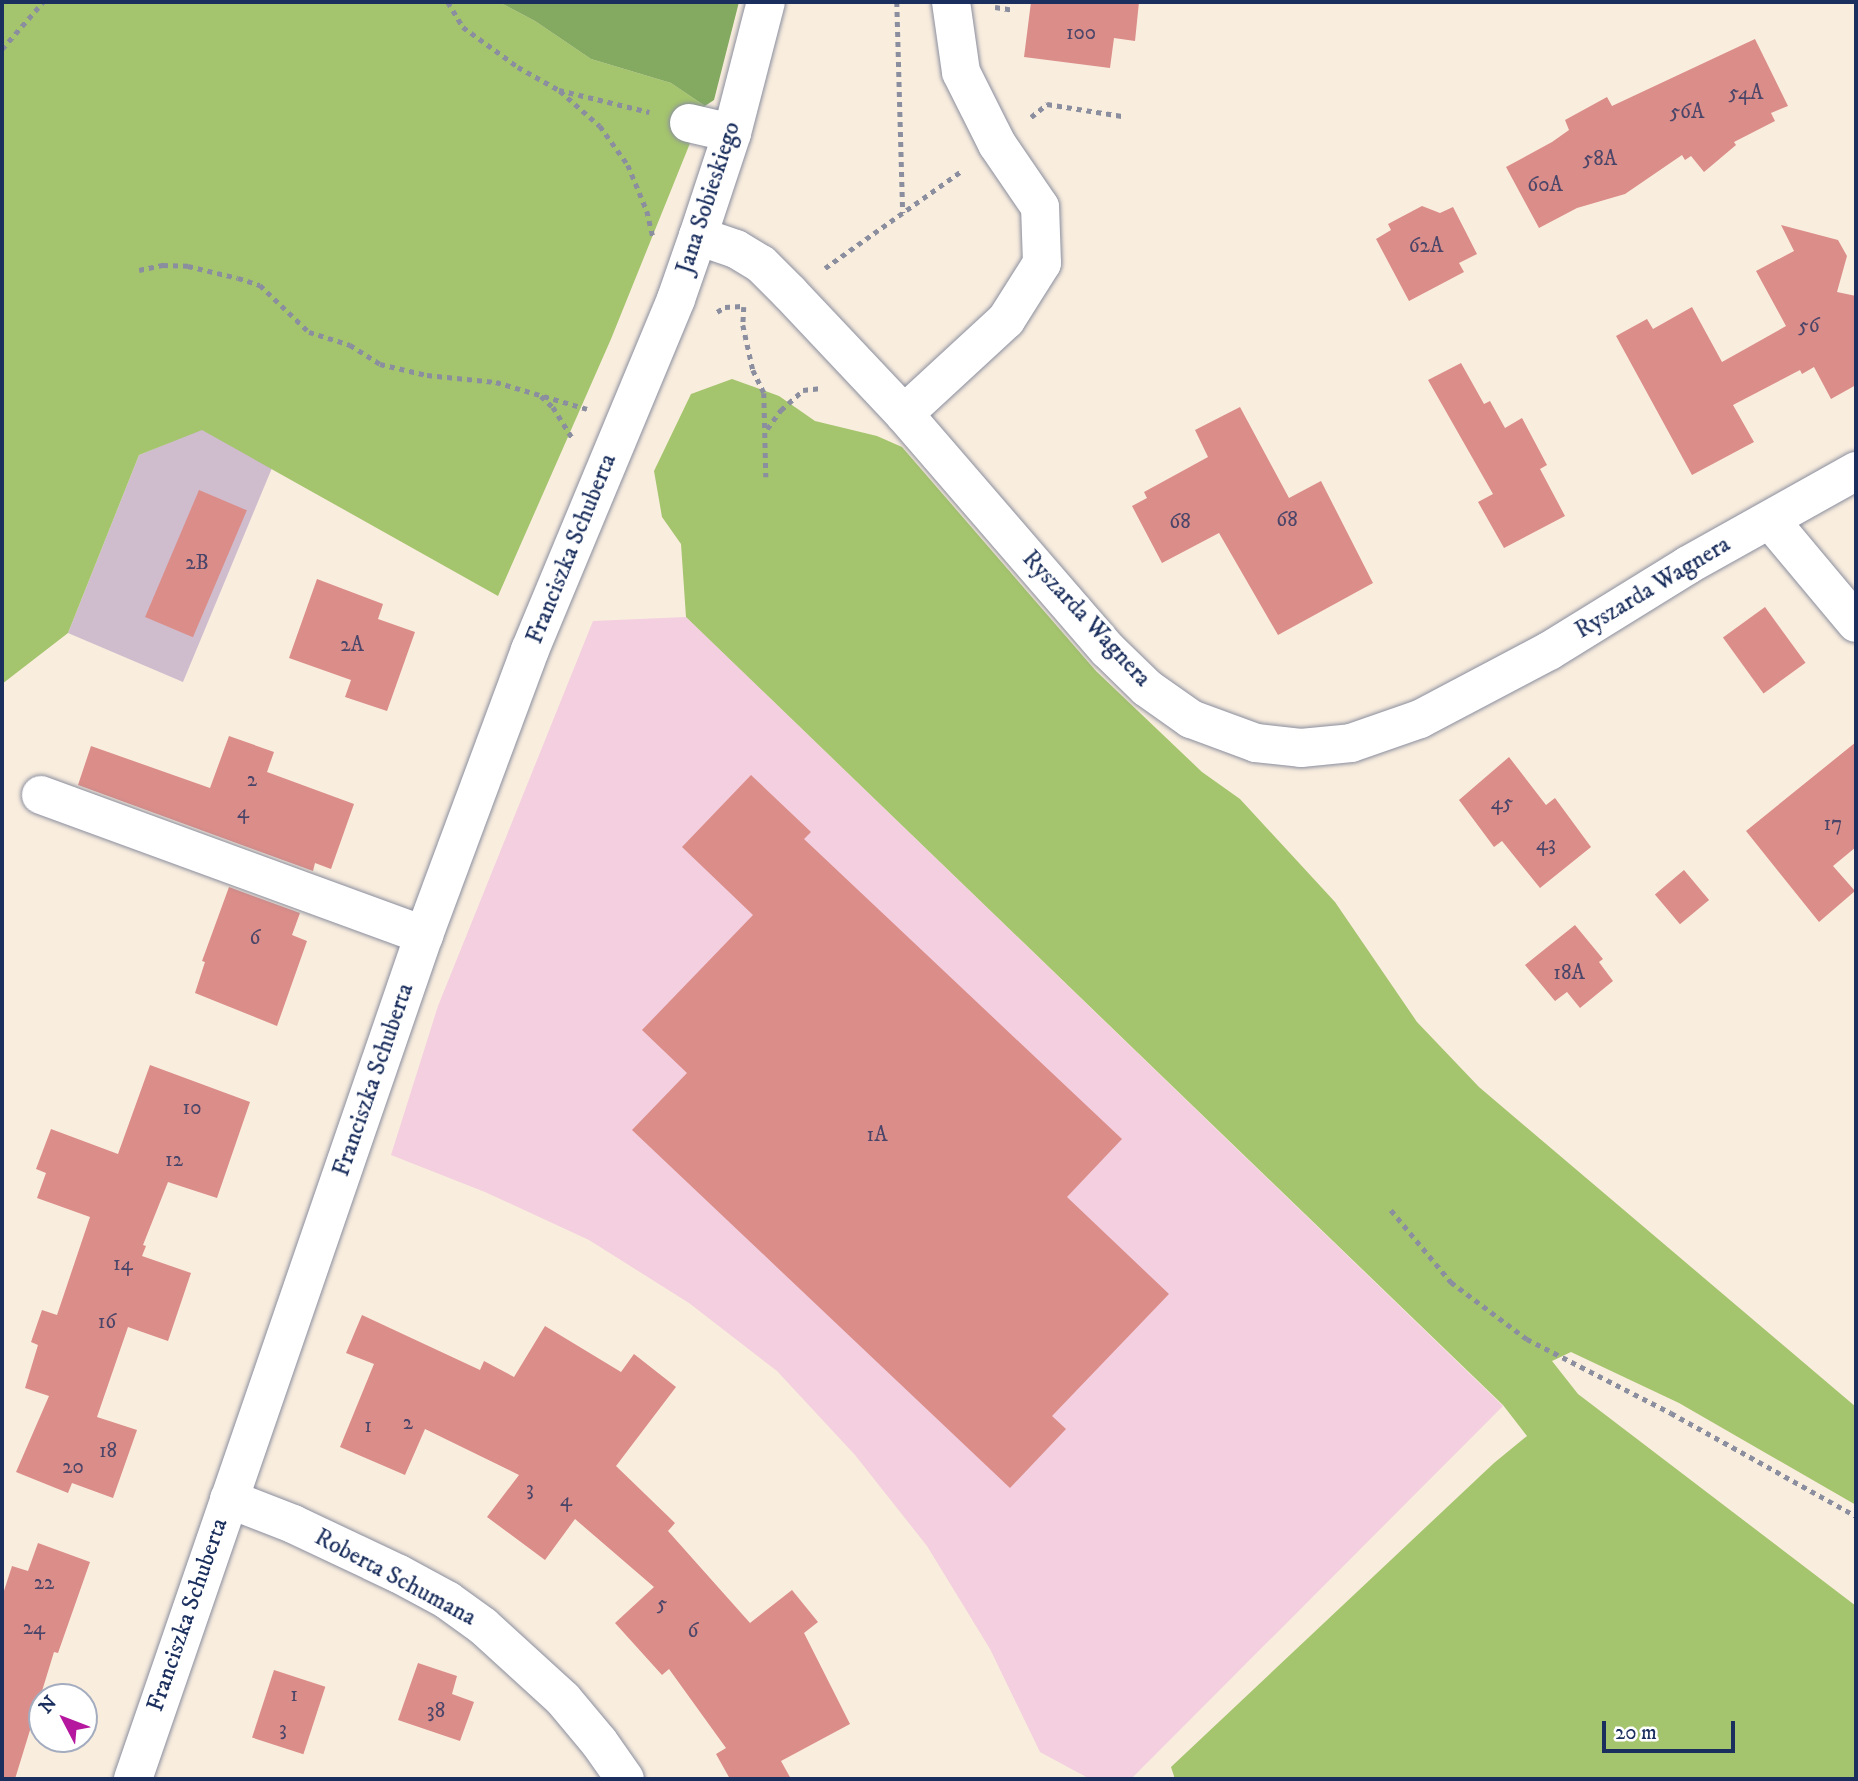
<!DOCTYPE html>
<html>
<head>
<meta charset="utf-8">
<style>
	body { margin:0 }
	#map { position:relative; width:1858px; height:1781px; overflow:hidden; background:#f9edde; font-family:"IM FELL DW Pica",serif }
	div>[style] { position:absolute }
	.built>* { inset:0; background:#f3cfdf }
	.industrial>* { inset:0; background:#cfbdce }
	.green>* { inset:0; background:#a4c46d }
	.forest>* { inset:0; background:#83aa60 }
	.building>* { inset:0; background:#db8d89; transform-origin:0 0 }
	.path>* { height:4.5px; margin-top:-2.25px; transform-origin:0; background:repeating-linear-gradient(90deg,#8a8e9e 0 5px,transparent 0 10px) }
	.roads { filter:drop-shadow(0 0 2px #8a8e9e) drop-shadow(0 0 2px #8a8e9e) }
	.minor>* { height:38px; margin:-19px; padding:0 19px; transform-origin:19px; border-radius:19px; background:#fff }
	.major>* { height:38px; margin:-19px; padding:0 19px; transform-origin:19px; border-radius:19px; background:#fff }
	span { translate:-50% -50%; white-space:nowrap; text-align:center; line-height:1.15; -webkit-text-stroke:7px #fff; paint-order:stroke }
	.number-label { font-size:21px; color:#4b4669 }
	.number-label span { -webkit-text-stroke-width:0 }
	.street-label { font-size:24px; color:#1b2f5e }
	.frame { position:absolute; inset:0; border:4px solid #1b2f5e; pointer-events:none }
	.north { position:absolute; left:28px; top:1683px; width:70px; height:70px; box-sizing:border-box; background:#fff; border:2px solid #a4acbf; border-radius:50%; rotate:312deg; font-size:19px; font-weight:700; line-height:28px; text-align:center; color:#1b2f5e }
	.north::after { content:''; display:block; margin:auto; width:24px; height:32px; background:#b5179e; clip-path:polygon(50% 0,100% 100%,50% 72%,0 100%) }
	.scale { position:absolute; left:1602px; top:1721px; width:133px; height:32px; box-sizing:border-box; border:4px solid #1b2f5e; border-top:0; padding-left:9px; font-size:21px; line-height:24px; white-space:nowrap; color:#1b2f5e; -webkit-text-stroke:5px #fff; paint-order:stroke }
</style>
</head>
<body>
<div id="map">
	<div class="built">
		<i style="clip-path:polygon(686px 617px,1503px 1406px,1131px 1779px,1090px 1779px,1040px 1752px,990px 1649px,927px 1546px,855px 1455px,777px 1371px,689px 1303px,589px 1240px,485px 1192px,391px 1155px,438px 1006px,593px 621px)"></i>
	</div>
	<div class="industrial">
		<i style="clip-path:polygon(202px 429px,272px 468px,183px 682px,68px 633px,139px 455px)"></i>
	</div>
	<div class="green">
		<i style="clip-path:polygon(2px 2px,499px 2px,535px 21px,591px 59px,671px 83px,705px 106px,611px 339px,498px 596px,202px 430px,139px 455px,68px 633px,2px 684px)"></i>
		<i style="clip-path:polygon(732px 379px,779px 396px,815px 421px,877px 436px,902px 447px,1096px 671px,1202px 772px,1240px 799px,1335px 902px,1417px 1022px,1479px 1087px,1856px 1407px,1856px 1505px,1679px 1403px,1571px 1352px,1552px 1361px,1578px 1394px,1856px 1606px,1856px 1779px,1175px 1779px,1171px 1767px,1494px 1463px,1527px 1436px,1503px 1405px,686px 617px,681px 544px,662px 517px,654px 471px,691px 394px)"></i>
	</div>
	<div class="forest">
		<i style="clip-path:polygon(499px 2px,739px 2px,714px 100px,705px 106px,671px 83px,591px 59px,535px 21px)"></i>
	</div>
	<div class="building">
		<i style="clip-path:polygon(1031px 2px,1139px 2px,1135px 41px,1114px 38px,1110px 68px,1024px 57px)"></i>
		<i style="clip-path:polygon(1755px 39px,1788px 106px,1771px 113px,1775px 121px,1734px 142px,1736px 145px,1704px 172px,1691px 156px,1685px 160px,1682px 155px,1625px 194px,1577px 208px,1539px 228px,1506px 167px,1552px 142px,1569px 130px,1565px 120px,1607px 97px,1612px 106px)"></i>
		<i style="clip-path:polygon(1422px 206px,1440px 213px,1453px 207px,1477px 254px,1459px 263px,1464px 272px,1409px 301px,1376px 239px,1391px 230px,1388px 224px)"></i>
		<i style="clip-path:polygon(1781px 225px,1838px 240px,1847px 256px,1837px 292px,1856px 296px,1856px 385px,1831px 399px,1814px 367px,1802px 374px,1800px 370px,1733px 405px,1754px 442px,1692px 475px,1616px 336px,1647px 319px,1653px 329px,1692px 307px,1722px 362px,1786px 326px,1756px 271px,1794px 251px)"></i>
		<i style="clip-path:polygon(1461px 363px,1484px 404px,1490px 401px,1505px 428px,1522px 418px,1547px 465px,1540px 469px,1565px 516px,1504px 548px,1478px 502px,1493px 494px,1428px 380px)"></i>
		<i style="clip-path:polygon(1240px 407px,1289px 498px,1321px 481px,1373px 583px,1278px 635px,1219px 533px,1162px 563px,1132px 506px,1147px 498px,1144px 492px,1208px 457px,1195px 430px)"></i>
		<i style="left:199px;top:490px;width:52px;height:138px;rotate:23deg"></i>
		<i style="clip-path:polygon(317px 579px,383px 604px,378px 619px,415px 632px,387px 711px,345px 697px,351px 680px,289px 658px)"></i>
		<i style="left:1765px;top:607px;width:69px;height:52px;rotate:54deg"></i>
		<i style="clip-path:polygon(229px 736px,274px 752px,267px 772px,354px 804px,331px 869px,315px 863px,313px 871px,78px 785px,91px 746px,210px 788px)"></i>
		<i style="clip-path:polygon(1856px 742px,1856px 847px,1833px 866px,1855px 891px,1819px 922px,1746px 831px)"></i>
		<i style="clip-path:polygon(1509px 757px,1546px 805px,1555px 798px,1591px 847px,1540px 888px,1502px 841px,1494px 847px,1459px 800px)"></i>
		<i style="clip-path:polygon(751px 775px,811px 832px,804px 839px,1122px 1139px,1067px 1197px,1169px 1294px,1052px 1416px,1066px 1429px,1010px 1488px,632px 1130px,687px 1073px,642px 1030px,753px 915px,682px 847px)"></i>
		<i style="left:1684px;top:870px;width:39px;height:38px;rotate:50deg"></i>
		<i style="clip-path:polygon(229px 887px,300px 913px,292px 935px,307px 941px,277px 1026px,195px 993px,205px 962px,202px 961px)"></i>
		<i style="clip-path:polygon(1575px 925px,1603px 959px,1599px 962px,1613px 981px,1580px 1008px,1567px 992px,1555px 1001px,1525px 965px)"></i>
		<i style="clip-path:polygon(150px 1065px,250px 1102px,217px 1198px,168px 1182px,143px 1245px,146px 1246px,142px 1256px,191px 1273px,168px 1341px,128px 1327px,97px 1417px,137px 1430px,113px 1498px,72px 1483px,68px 1493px,16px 1472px,49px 1396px,25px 1388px,38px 1345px,31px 1342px,42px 1310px,57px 1315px,90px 1217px,37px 1198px,46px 1173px,36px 1169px,51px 1129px,118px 1154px)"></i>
		<i style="clip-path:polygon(362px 1315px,480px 1370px,484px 1361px,514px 1377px,545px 1326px,621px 1372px,634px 1354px,676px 1387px,616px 1466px,675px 1523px,668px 1531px,750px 1623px,792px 1590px,818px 1622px,804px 1633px,850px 1724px,781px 1761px,791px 1779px,730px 1779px,716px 1754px,726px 1748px,669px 1669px,662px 1675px,615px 1623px,654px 1587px,575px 1519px,545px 1560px,487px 1517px,519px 1475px,425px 1429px,405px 1475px,340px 1447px,374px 1364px,346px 1353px)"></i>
		<i style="clip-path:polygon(38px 1543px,90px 1562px,58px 1653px,54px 1652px,15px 1779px,2px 1779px,2px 1597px,12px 1566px,28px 1571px)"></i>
		<i style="clip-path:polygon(418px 1663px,457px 1676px,452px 1694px,474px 1702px,460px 1741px,398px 1720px)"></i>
		<i style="left:274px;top:1670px;width:54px;height:71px;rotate:18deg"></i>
	</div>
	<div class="path">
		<i style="left:448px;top:2px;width:29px;rotate:59deg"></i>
		<i style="left:463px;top:27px;width:68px;rotate:36deg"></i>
		<i style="left:518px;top:67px;width:47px;rotate:29.3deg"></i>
		<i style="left:559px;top:90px;width:93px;rotate:13.7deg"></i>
		<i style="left:897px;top:2px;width:211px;rotate:88.4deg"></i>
		<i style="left:995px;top:7px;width:18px;rotate:9deg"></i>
		<i style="left:2px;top:49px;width:62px;rotate:-48.9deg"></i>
		<i style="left:560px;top:91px;width:53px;rotate:41.2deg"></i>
		<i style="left:600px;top:126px;width:48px;rotate:54.3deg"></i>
		<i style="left:628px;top:165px;width:50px;rotate:67.6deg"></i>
		<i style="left:647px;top:211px;width:27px;rotate:77deg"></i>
		<i style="left:1031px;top:117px;width:21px;rotate:-39deg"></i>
		<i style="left:1047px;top:104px;width:76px;rotate:9.1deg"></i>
		<i style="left:825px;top:268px;width:169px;rotate:-35.4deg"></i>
		<i style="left:139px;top:270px;width:25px;rotate:-12deg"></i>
		<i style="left:163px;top:265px;width:25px;rotate:2deg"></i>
		<i style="left:188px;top:266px;width:51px;rotate:13.5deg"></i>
		<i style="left:238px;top:278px;width:23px;rotate:18deg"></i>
		<i style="left:260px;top:285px;width:68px;rotate:43.8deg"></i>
		<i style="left:309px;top:332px;width:43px;rotate:17.6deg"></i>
		<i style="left:350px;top:345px;width:36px;rotate:32deg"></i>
		<i style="left:380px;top:364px;width:48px;rotate:13.2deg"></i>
		<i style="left:427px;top:375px;width:69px;rotate:5.8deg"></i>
		<i style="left:496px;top:382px;width:95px;rotate:16.5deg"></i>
		<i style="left:744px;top:307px;width:18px;rotate:93deg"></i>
		<i style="left:743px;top:325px;width:46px;rotate:77.5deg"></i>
		<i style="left:753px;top:370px;width:25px;rotate:64deg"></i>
		<i style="left:764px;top:393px;width:84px;rotate:88.6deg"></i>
		<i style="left:717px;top:312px;width:9px;rotate:-32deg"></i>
		<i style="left:725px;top:307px;width:17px;rotate:-3deg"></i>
		<i style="left:541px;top:396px;width:16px;rotate:43deg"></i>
		<i style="left:553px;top:407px;width:38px;rotate:58deg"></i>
		<i style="left:767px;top:429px;width:24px;rotate:-54deg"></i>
		<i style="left:781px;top:410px;width:30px;rotate:-42deg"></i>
		<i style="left:803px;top:390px;width:19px;rotate:-6deg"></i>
		<i style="left:1391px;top:1210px;width:94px;rotate:50.2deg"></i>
		<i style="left:1451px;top:1282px;width:95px;rotate:36.9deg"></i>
		<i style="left:1527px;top:1339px;width:162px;rotate:27.2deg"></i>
		<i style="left:1671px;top:1413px;width:212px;rotate:29.1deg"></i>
	</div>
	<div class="roads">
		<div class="minor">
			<i style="left:689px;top:123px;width:44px;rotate:13.1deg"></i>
			<i style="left:698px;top:236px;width:40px;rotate:18.9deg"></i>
			<i style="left:736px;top:249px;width:29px;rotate:31deg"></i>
			<i style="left:761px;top:264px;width:41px;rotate:45deg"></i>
			<i style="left:790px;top:293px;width:166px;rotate:46.7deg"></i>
			<i style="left:904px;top:414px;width:312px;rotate:49.2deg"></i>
			<i style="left:1108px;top:650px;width:54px;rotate:44.3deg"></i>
			<i style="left:1147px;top:688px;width:54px;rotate:35.2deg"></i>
			<i style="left:1191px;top:719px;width:69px;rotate:20.3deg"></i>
			<i style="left:1256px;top:743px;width:45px;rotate:6.3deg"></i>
			<i style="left:1301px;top:748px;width:50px;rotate:-5.7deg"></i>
			<i style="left:1351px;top:743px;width:73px;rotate:-19.2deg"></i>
			<i style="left:1420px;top:719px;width:146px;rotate:-27.8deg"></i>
			<i style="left:1549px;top:651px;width:163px;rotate:-31.7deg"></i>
			<i style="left:1688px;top:565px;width:193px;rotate:-29.2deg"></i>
			<i style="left:904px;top:414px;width:139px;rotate:-42.7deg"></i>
			<i style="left:1006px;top:320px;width:67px;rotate:-57.7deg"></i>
			<i style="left:1042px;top:263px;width:56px;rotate:-92deg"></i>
			<i style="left:1040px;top:207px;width:76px;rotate:-124.3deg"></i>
			<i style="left:997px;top:144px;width:80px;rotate:-116.6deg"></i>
			<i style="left:961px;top:72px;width:71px;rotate:-98.1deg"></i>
			<i style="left:1770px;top:520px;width:134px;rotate:50.1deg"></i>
			<i style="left:41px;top:795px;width:408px;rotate:20.1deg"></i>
			<i style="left:229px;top:1499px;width:69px;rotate:21.3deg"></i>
			<i style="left:293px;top:1524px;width:117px;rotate:25.3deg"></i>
			<i style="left:399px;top:1574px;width:55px;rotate:28.4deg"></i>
			<i style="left:447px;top:1600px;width:44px;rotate:35.8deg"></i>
			<i style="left:483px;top:1626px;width:108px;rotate:42.4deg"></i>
			<i style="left:563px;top:1699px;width:56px;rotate:50.1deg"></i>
			<i style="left:599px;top:1742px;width:45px;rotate:54.9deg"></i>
		</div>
		<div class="major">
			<i style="left:133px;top:1779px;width:893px;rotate:-70.98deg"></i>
			<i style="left:424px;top:935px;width:304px;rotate:-69.6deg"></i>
			<i style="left:530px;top:650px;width:380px;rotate:-67.4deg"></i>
			<i style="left:676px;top:299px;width:67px;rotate:-70.8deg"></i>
			<i style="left:698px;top:236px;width:108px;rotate:-71.7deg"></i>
			<i style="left:732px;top:133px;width:135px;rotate:-75.5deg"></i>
		</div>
	</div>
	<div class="number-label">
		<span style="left:1081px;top:33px">100</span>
		<span style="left:1746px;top:93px">54A</span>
		<span style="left:1687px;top:112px">56A</span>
		<span style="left:1600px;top:159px">58A</span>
		<span style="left:1545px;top:185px">60A</span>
		<span style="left:1426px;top:246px">62A</span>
		<span style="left:1809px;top:326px">56</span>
		<span style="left:1287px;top:520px">68</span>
		<span style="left:1180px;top:522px">68</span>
		<span style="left:197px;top:563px">2B</span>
		<span style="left:352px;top:645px">2A</span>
		<span style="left:252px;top:780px">2</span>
		<span style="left:1502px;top:803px">45</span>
		<span style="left:243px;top:812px">4</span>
		<span style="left:1833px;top:824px">17</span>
		<span style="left:1546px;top:844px">43</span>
		<span style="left:255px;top:938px">6</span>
		<span style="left:1569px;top:973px">18A</span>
		<span style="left:192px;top:1108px">10</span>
		<span style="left:877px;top:1135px">1A</span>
		<span style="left:174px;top:1160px">12</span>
		<span style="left:123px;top:1264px">14</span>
		<span style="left:107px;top:1322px">16</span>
		<span style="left:408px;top:1423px">2</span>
		<span style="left:368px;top:1426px">1</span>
		<span style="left:108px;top:1451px">18</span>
		<span style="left:73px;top:1467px">20</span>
		<span style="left:530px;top:1489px">3</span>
		<span style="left:566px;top:1500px">4</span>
		<span style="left:44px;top:1583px">22</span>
		<span style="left:662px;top:1604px">5</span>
		<span style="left:34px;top:1628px">24</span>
		<span style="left:693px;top:1631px">6</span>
		<span style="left:294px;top:1695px">1</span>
		<span style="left:436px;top:1711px">38</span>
		<span style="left:283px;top:1729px">3</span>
	</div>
	<div class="street-label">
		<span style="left:709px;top:198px;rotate:-72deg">Jana Sobieskiego</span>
		<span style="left:572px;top:549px;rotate:-68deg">Franciszka Schuberta</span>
		<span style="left:1653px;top:588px;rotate:-31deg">Ryszarda Wagnera</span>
		<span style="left:1086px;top:619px;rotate:47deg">Ryszarda Wagnera</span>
		<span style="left:374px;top:1080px;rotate:-71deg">Franciszka Schuberta</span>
		<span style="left:395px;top:1578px;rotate:28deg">Roberta Schumana</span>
		<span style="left:188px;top:1615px;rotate:-71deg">Franciszka Schuberta</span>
	</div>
	<div class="frame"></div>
	<div class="north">N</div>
	<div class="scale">20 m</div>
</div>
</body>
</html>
